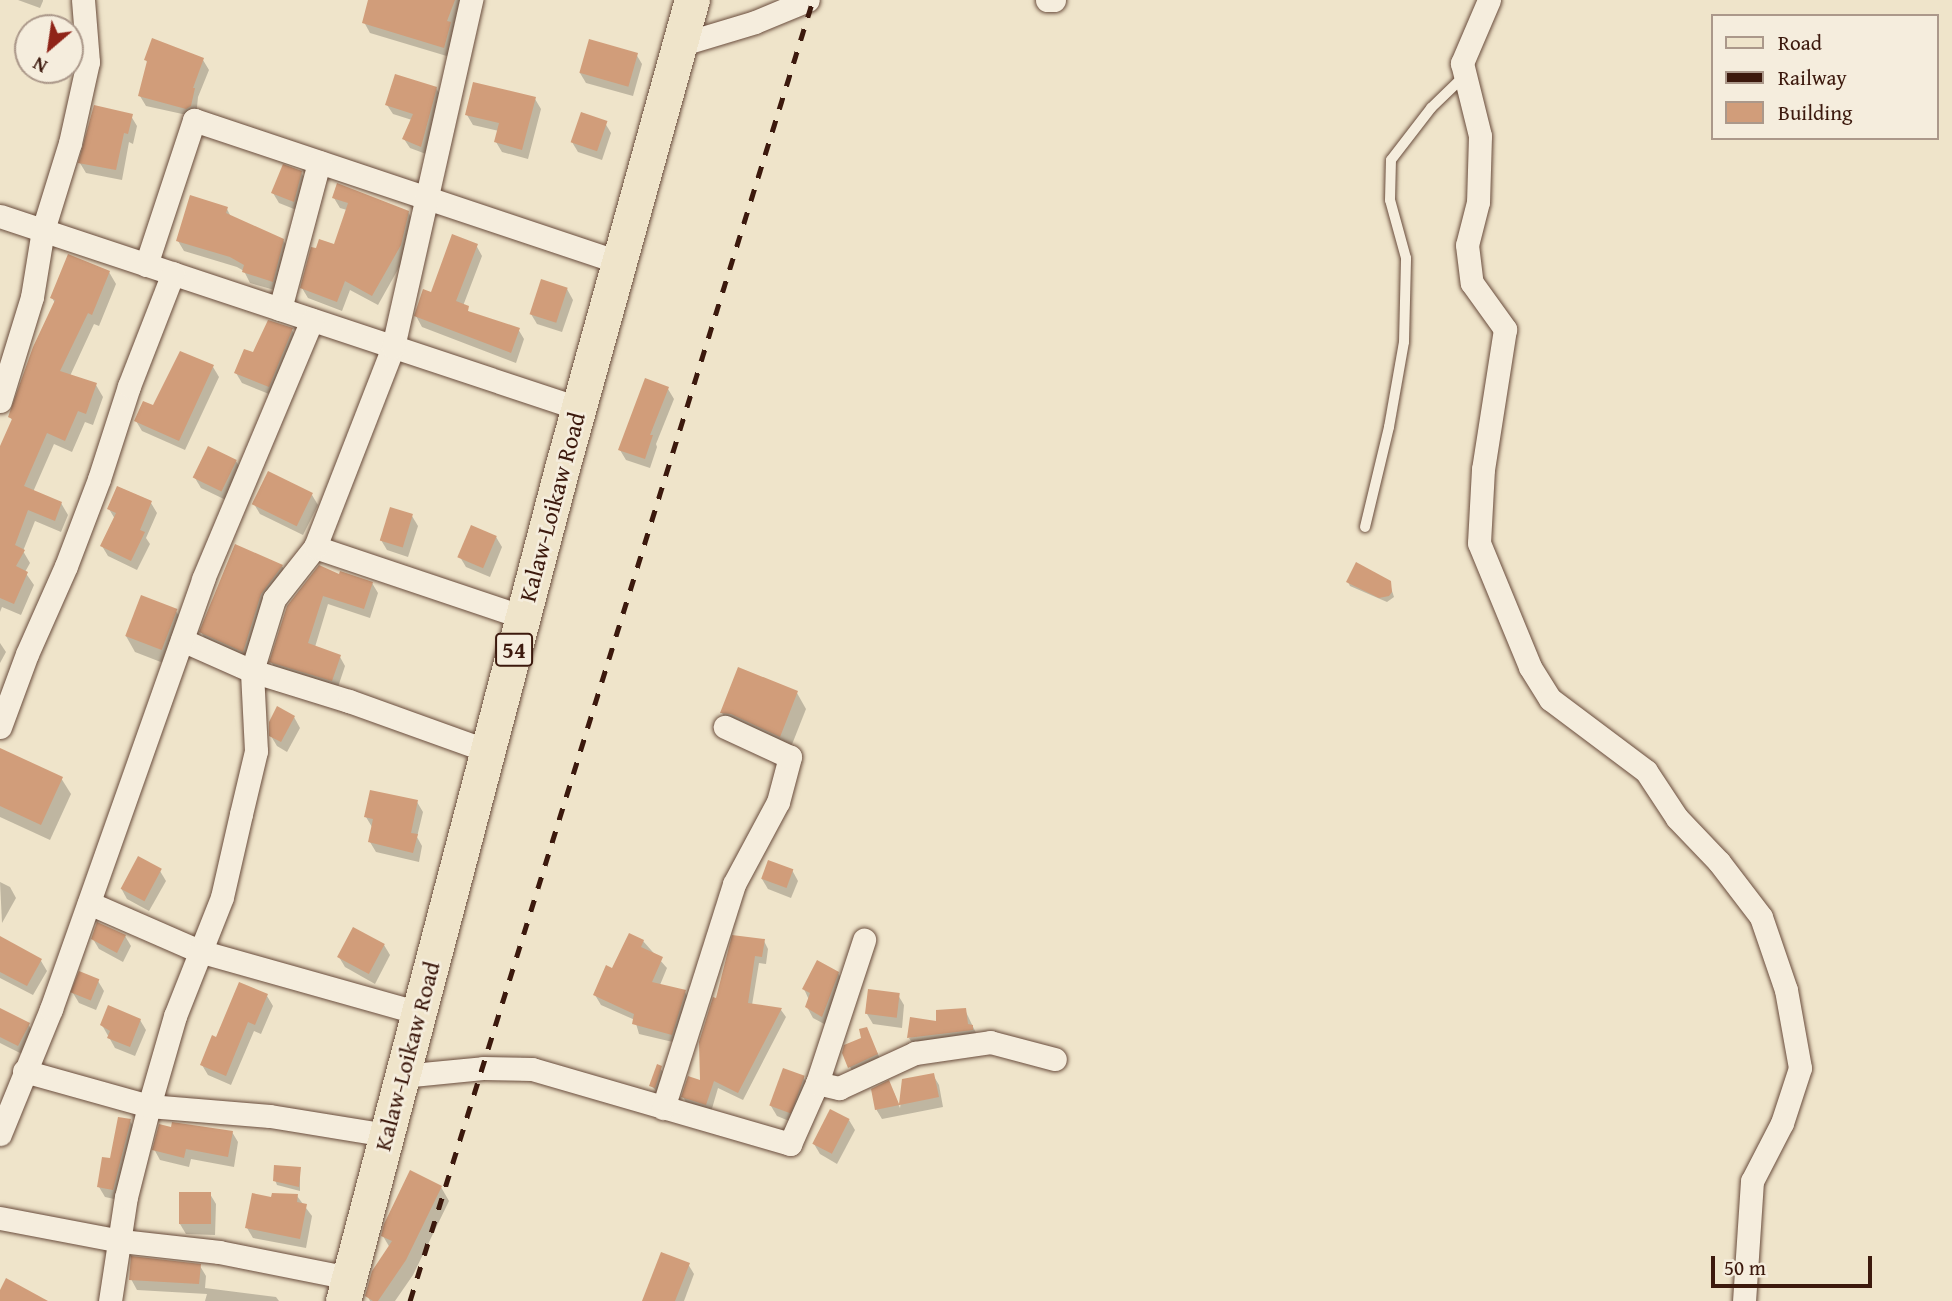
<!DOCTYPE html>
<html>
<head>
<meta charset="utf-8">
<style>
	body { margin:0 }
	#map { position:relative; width:1952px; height:1301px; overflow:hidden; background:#efe4ca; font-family:"Gentium Book Plus",serif }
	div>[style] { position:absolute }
	.shadow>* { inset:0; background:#0003 }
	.building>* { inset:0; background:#d19d7a; transform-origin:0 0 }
	.roads { filter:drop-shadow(0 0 2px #694c3c) drop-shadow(0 0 2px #694c3c) }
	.service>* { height:10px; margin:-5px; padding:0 5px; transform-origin:5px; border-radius:5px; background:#f5eddd }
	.minor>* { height:23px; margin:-11.5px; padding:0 11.5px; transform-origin:11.5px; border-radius:11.5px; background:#f5eddd }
	.primary>* { height:35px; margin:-17.5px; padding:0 17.5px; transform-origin:17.5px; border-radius:17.5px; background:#efe4ca }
	.rail>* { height:5px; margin-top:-2.5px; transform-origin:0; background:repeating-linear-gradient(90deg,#3c190d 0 12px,transparent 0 24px) }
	span { translate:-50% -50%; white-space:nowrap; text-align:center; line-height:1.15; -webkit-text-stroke:5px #f5eddd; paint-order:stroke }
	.shield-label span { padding:2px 5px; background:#f5eddd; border:2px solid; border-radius:5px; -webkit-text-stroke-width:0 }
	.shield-label { font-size:23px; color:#3c190d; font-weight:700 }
	.street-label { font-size:24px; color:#3c190d }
	.legend { position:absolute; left:1711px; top:14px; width:228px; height:126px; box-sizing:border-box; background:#f5eddd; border:2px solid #ab988a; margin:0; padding:9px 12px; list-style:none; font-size:21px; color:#3c190d }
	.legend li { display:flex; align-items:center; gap:14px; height:35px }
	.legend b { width:35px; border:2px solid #ab988a }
	.north { position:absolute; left:14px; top:14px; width:70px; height:70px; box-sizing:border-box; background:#f5eddd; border:2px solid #ab988a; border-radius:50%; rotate:209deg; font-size:19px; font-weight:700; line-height:28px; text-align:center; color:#3c190d }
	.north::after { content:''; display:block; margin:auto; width:24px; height:32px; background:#8f2418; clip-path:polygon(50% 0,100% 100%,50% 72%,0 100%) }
	.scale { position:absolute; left:1711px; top:1256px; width:161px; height:32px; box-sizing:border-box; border:4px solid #3c190d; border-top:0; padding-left:9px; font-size:21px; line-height:24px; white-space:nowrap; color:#3c190d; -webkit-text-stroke:5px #f5eddd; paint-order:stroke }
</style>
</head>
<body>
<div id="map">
	<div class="shadow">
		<i style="clip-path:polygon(18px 0,43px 0,43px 1px,40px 8px)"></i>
		<i style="clip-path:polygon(370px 0,464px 0,450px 57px,370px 33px,364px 22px)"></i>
		<i style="clip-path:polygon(636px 54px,642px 64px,633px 96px,586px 83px,580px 73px)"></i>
		<i style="clip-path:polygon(146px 60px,203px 60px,209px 70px,198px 97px,196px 117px,146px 106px,140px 96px,148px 64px)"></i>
		<i style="clip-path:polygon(436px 88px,441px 97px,426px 154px,410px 148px,404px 139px,412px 120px,393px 114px,387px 105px)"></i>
		<i style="clip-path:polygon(535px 99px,541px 109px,528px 159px,502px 152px,496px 142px,499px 131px,473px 125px,467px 115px)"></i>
		<i style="clip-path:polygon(131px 116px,137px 126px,133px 144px,129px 142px,122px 180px,86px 173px,80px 163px)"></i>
		<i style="clip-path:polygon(605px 123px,611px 133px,602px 160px,578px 152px,572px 142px)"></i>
		<i style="clip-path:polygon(301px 172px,307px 183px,299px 211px,279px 203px,273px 193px)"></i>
		<i style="clip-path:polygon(334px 198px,408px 212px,414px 222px,406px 255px,378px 305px,350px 290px,342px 311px,308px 298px,302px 288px,335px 246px,347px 210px,340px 208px)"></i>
		<i style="clip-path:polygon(227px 209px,231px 217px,283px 240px,289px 250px,278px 291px,250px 283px,244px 271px,237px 267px,184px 251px,178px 241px)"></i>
		<i style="clip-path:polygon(476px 245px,482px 256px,463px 306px,471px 314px,518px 329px,524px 339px,516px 363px,422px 327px,416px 316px)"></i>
		<i style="clip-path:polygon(109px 272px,116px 284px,99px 326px,94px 324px,70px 376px,96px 385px,103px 397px,93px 425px,85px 422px,72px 452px,54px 444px,33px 492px,61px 503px,68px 515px,61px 532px,35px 521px,23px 551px,30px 563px,25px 572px,34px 585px,21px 615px,2px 607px,0 612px,0 450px,13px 422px,10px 416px,55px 303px,52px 298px)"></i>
		<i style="clip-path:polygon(567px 289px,573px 300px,562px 332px,537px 324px,531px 314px)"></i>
		<i style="clip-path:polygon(292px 330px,298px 340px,274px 396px,242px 383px,236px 373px,254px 355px)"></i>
		<i style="clip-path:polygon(213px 367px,219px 377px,185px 450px,142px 431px,136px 421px)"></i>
		<i style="clip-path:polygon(668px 389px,674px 399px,656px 444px,657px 447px,650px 468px,626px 460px,620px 450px)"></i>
		<i style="clip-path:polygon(236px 461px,242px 471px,228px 501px,201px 488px,195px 478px)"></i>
		<i style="clip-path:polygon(312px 495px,318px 505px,303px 535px,260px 514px,254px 504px)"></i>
		<i style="clip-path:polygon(151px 503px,157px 513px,146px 538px,150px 544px,137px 570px,108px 556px,102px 546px,115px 519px,109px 509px)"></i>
		<i style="clip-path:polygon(412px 516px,418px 526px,408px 557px,387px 550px,381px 540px)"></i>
		<i style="clip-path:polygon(496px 537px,502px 547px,490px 577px,466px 567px,460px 557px)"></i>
		<i style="clip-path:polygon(282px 566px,288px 576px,249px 661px,207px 642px,201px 632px)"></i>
		<i style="clip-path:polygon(340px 577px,372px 583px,378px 593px,370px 618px,328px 604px,315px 647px,340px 657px,345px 666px,337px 690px,277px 671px,271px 662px,288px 606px)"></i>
		<i style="clip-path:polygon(1348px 582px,1389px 582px,1394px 597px,1387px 602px,1350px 586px)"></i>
		<i style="clip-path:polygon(176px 611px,185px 626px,171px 666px,135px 652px,126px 636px)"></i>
		<i style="clip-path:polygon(0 643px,6px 652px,0 663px)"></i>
		<i style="clip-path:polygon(797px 693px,806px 709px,789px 752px,731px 729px,722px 713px)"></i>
		<i style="clip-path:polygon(294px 717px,300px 728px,287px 752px,277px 746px,271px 736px)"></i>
		<i style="clip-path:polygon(0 762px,61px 778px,71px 794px,50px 840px,0 817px)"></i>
		<i style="clip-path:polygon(417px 802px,423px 812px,417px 837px,422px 846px,419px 862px,376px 852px,370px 842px,372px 827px,366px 817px)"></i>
		<i style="clip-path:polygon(792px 870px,798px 881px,791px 898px,768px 889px,762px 879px)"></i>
		<i style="clip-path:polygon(160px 871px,166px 881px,149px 911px,127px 899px,121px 888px)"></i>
		<i style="clip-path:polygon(0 882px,10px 887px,16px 898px,2px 923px)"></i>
		<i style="clip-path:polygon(125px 936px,131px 946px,123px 962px,99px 949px,93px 939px)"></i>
		<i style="clip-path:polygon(643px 941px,667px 968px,660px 985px,685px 992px,690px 1001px,677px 1043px,639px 1034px,635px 1020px,601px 1005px,595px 995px,613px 970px)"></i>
		<i style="clip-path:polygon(764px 941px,768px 949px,766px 964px,759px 963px,752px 1005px,781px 1010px,786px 1017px,743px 1100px,718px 1088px,711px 1112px,688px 1105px,683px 1097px,702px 1083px,718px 1000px)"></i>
		<i style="clip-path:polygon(0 942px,41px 961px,47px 971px,33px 995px,0 978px)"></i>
		<i style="clip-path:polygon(384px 945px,390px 955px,375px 984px,345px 967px,339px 957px)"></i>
		<i style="clip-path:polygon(838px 973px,844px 983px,828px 1026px,813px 1018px,807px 1007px,809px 1000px,804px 989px)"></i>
		<i style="clip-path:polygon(98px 981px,104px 991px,96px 1010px,79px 1003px,73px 993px)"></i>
		<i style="clip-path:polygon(898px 995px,904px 1005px,902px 1028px,873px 1024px,867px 1014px)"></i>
		<i style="clip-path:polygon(267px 996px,273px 1006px,261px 1034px,254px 1031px,231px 1085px,208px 1075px,202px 1065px,217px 1039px)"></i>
		<i style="clip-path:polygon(0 1010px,28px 1024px,34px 1034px,24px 1055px,0 1043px)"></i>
		<i style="clip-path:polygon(965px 1010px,977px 1035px,914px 1046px,909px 1038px)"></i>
		<i style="clip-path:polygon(140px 1020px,146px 1030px,135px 1056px,115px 1048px,102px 1025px)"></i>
		<i style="clip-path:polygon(866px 1029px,883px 1065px,855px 1078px,844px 1053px,863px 1039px)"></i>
		<i style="clip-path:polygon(660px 1068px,663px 1072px,657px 1091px,651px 1086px)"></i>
		<i style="clip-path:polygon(933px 1075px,939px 1085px,943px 1107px,882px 1119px,876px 1109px,894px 1093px,900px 1108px,904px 1080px)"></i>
		<i style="clip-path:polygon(803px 1077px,809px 1087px,794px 1123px,777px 1116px,771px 1106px)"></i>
		<i style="clip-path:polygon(849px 1120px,855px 1130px,837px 1164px,820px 1154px,814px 1144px)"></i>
		<i style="clip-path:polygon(130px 1121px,136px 1131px,119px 1200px,105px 1197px,99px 1187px)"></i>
		<i style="clip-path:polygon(232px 1132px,238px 1142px,234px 1167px,191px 1159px,189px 1167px,160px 1160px,154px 1149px)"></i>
		<i style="clip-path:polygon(300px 1169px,300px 1191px,277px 1185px,275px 1180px)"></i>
		<i style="clip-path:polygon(441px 1187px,449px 1201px,413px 1275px,395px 1301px,370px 1301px,367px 1295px,390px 1248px,383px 1236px)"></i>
		<i style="clip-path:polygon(210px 1194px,216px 1204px,215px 1235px,186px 1234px,180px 1224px)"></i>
		<i style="clip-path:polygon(297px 1196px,312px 1216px,306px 1248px,253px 1238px,247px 1228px,273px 1199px)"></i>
		<i style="clip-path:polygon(688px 1264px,694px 1274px,684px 1301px,645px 1301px)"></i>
		<i style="clip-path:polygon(200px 1266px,206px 1276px,205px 1288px,276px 1297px,279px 1301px,205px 1301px,207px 1294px,137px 1290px,131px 1279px)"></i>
	</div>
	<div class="building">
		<i style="clip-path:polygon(368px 0,455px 0,447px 21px,451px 22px,444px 48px,362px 23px)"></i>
		<i style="clip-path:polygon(152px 38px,204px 58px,193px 88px,195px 88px,191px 106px,186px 109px,138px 96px,147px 61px,144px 60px)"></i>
		<i style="left:589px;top:39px;width:51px;height:35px;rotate:16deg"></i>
		<i style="clip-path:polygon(395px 74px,437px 87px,421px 147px,402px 139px,413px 114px,385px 105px)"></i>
		<i style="clip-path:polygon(473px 82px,536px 97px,522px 150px,494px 142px,499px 123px,465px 115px)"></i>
		<i style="clip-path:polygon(94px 105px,133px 114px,128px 134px,124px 133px,116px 170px,78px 163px)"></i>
		<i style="left:581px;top:112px;width:28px;height:32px;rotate:19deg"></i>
		<i style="clip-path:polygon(283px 164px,302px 171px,294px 202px,271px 193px)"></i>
		<i style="clip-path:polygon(337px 183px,409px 211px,401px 245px,372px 296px,345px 281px,337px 302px,300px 288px,311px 247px,316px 248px,319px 239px,334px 244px,348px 203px,332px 198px)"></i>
		<i style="clip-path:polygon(190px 195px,228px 207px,226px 213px,284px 239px,273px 282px,242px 272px,244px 265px,230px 257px,176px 241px)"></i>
		<i style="clip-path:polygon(452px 234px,478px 244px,456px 301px,469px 306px,468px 311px,520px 328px,511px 353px,414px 316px,423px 289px,431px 292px)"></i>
		<i style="clip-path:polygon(68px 254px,110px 271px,92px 315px,88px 313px,60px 371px,97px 383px,86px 414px,78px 411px,65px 441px,47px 433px,24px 486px,62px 502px,55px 521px,28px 510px,15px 545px,25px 550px,16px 566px,28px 572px,14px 604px,0 598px,0 446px,12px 419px,8px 417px,33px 347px,55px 300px,50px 298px)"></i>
		<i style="left:541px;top:279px;width:28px;height:37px;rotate:18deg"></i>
		<i style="clip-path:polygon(268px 320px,293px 328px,269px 387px,234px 373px,244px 349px,253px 352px)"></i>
		<i style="clip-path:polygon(180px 351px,214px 365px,179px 441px,134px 421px,143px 401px,153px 405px)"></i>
		<i style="clip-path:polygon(645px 378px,669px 387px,650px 435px,653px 435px,645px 459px,618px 450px)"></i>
		<i style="left:208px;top:446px;width:32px;height:35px;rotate:26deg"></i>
		<i style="left:268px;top:471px;width:50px;height:37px;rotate:26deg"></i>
		<i style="clip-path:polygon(117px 486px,152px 501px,140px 530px,145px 532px,131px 561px,100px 546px,116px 513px,107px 509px)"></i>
		<i style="left:390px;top:507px;width:24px;height:35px;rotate:17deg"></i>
		<i style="left:471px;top:525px;width:28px;height:35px;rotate:23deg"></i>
		<i style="clip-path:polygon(235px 544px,283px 565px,261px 594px,243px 652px,199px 632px)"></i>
		<i style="clip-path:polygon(1356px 562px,1391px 581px,1392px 592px,1389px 596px,1379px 598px,1346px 582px)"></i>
		<i style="clip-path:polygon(319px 565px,339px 574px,340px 571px,373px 582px,364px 609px,323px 596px,308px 643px,341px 655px,332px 681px,269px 662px,287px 606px)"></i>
		<i style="left:141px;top:595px;width:39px;height:44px;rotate:21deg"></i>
		<i style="clip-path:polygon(738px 667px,798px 691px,780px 737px,731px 714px,720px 713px)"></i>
		<i style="clip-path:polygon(277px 706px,295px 716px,281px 742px,269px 736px,269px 722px)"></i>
		<i style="clip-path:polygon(0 748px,63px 777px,41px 825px,0 806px)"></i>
		<i style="clip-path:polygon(370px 790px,418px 800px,411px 833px,418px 834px,413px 853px,368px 842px,373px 819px,364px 817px)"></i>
		<i style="left:138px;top:856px;width:27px;height:37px;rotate:28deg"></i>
		<i style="left:768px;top:860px;width:27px;height:20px;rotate:20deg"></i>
		<i style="clip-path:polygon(97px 922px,126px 935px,117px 953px,91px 939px)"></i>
		<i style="left:353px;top:927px;width:36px;height:34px;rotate:28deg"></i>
		<i style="clip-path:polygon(629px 933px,644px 940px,641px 947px,663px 957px,652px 982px,686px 990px,672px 1035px,632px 1024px,634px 1014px,593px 995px,606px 965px,612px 968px)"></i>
		<i style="clip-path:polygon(732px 935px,765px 939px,762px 957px,755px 956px,748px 1003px,782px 1008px,738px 1093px,714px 1081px,706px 1105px,681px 1097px,688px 1076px,700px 1080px,699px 1042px,713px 997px,716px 998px)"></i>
		<i style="clip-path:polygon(0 936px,42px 959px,27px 986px,0 972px)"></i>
		<i style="clip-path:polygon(817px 960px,839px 972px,822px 1017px,805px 1007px,810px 993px,802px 989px)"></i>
		<i style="left:79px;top:971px;width:22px;height:23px;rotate:22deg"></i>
		<i style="clip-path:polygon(239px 982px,268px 994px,255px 1025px,248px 1022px,226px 1076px,200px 1065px,212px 1035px,216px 1037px)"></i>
		<i style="left:868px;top:989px;width:32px;height:25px;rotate:7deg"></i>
		<i style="clip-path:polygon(108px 1005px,141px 1019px,130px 1047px,107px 1038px,110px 1031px,100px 1025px)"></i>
		<i style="clip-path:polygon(0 1008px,30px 1023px,18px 1046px,0 1037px)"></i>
		<i style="clip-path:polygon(966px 1008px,968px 1024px,973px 1025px,973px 1030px,907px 1038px,910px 1017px,936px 1021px,936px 1010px)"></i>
		<i style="clip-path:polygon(867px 1027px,878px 1054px,848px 1068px,842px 1053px,844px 1045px,861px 1038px,859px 1029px)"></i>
		<i style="clip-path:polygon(657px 1064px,662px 1066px,655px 1088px,649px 1086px)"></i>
		<i style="left:783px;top:1068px;width:23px;height:40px;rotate:20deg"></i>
		<i style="clip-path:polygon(934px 1073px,939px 1097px,875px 1110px,871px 1089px,889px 1080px,899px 1104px,902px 1079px)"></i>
		<i style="left:830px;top:1109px;width:22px;height:39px;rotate:27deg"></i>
		<i style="clip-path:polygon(118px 1117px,131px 1119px,113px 1190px,97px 1187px,102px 1157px,110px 1158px)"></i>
		<i style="clip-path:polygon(172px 1122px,233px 1131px,228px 1157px,186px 1149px,184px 1158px,152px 1150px,159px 1124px,171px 1127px)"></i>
		<i style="clip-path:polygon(274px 1165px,301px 1167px,299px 1187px,273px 1181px)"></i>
		<i style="clip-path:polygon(410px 1170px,442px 1186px,406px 1260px,378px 1301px,373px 1301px,365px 1296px,372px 1271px,392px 1241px,381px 1236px,384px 1224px)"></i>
		<i style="left:179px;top:1192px;width:32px;height:32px"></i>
		<i style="clip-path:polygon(252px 1193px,271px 1197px,272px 1193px,298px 1194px,297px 1202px,307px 1204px,300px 1239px,245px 1228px)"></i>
		<i style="clip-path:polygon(661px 1252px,690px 1263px,675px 1301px,642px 1301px)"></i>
		<i style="clip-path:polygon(131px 1256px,201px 1264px,199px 1284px,129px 1280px)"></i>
		<i style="clip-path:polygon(6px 1278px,48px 1301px,0 1301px,0 1290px)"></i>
	</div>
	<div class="roads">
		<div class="service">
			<i style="left:1365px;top:527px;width:103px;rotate:-76.5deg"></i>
			<i style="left:1389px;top:427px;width:86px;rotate:-80deg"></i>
			<i style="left:1404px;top:342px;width:84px;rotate:-88.6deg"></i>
			<i style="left:1406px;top:258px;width:60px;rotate:-105.4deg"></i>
			<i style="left:1390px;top:200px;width:40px;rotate:-88.6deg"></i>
			<i style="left:1391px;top:160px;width:66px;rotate:-52.4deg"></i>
			<i style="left:1431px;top:108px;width:47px;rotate:-44.1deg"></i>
		</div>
		<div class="minor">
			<i style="left:1047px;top:0;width:7px"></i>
			<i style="left:1489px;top:0;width:69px;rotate:113.2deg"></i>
			<i style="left:1462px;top:63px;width:75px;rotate:76.1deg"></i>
			<i style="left:1480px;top:136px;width:66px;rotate:91.7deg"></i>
			<i style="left:1478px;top:202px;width:44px;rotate:104.3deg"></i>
			<i style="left:1467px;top:245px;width:38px;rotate:83deg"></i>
			<i style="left:1472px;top:283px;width:57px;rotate:54.3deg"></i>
			<i style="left:1505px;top:329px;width:142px;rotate:98.9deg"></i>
			<i style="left:1483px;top:469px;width:74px;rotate:93.1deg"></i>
			<i style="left:1479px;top:543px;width:134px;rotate:67.6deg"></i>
			<i style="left:1530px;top:667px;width:38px;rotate:58deg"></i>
			<i style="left:1550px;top:699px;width:120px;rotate:36.9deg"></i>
			<i style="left:1646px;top:771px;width:56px;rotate:56.6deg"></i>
			<i style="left:1677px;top:818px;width:61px;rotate:46.3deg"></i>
			<i style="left:1719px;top:862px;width:69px;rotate:52.6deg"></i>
			<i style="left:1761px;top:917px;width:77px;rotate:71.1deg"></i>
			<i style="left:1786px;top:990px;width:79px;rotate:79.8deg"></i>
			<i style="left:1800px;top:1068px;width:58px;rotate:108.1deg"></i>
			<i style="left:1782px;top:1123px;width:65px;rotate:117.3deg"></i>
			<i style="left:1752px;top:1181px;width:120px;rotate:93.8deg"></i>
			<i style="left:679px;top:45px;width:79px;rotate:-16.8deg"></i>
			<i style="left:755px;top:22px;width:57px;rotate:-22.5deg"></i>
			<i style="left:0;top:216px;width:609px;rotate:18.38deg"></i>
			<i style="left:146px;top:265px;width:153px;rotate:-71.7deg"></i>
			<i style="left:194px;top:120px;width:448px;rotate:18.5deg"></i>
			<i style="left:280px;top:309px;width:152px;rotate:-75.1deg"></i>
			<i style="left:0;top:401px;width:109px;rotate:-72.9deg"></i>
			<i style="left:32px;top:297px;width:68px;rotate:-80.7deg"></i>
			<i style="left:43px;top:230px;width:91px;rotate:-72.8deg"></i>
			<i style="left:70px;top:143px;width:83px;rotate:-77.5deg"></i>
			<i style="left:88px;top:62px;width:62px;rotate:-94.6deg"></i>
			<i style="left:315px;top:547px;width:219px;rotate:18.6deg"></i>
			<i style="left:182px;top:640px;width:77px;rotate:23.9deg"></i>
			<i style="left:252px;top:671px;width:102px;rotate:17.2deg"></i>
			<i style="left:349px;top:701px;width:148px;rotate:19.8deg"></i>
			<i style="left:0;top:727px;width:78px;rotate:-69.7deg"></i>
			<i style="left:27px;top:654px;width:96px;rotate:-66.1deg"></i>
			<i style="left:66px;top:566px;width:93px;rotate:-69.2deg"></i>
			<i style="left:99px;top:479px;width:98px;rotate:-72.1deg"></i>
			<i style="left:129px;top:386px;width:121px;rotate:-68.7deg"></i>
			<i style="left:89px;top:903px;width:120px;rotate:23.6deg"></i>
			<i style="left:199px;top:951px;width:229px;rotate:15.7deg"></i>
			<i style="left:24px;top:1071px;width:130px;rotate:15.6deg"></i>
			<i style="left:149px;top:1106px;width:121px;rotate:4.7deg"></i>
			<i style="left:270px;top:1116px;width:119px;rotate:9.2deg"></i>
			<i style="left:402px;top:1076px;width:81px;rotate:-5.6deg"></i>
			<i style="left:483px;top:1068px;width:49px;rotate:1.2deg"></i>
			<i style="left:532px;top:1069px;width:269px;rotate:16.2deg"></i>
			<i style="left:790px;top:1144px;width:67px;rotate:-66.1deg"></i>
			<i style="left:817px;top:1083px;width:151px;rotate:-71.8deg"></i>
			<i style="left:817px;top:1083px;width:23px;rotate:13deg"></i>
			<i style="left:839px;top:1088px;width:84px;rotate:-24.7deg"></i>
			<i style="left:915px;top:1053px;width:76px;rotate:-8.3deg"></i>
			<i style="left:990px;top:1042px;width:67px;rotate:14.7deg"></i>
			<i style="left:663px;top:1108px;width:235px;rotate:-72.4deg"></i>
			<i style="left:734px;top:884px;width:93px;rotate:-61.8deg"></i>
			<i style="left:778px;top:802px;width:47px;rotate:-75.1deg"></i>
			<i style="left:790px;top:757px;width:72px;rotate:-155.2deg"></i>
			<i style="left:0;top:1134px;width:135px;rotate:-67.8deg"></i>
			<i style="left:51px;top:1009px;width:456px;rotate:-70.5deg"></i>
			<i style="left:203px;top:579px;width:281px;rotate:-67.2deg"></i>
			<i style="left:0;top:1218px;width:123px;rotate:10.8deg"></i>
			<i style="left:121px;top:1241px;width:99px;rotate:6.4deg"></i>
			<i style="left:219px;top:1252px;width:133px;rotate:11.3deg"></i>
			<i style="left:110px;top:1301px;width:105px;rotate:-81.3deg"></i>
			<i style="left:126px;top:1197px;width:94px;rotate:-75.8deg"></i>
			<i style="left:149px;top:1106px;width:94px;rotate:-73.9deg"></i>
			<i style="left:175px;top:1016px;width:128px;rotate:-68.4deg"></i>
			<i style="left:222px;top:897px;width:85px;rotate:-77.1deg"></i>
			<i style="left:241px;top:814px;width:65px;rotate:-76.6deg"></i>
			<i style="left:256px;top:751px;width:80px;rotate:-92.9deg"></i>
			<i style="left:252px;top:671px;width:75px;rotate:-73deg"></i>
			<i style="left:274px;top:599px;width:66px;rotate:-51.7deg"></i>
			<i style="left:315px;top:547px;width:215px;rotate:-68.7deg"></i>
			<i style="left:393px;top:347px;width:356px;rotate:-77.3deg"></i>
		</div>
		<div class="primary">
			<i style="left:343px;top:1301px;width:861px;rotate:-75.27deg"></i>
			<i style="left:562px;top:468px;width:486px;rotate:-74.5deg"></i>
		</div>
	</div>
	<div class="rail">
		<i style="left:410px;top:1301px;width:1362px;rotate:-72.79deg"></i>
	</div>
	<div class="shield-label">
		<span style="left:514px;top:650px">54</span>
	</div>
	<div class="street-label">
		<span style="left:552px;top:507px;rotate:-75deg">Kalaw-Loikaw Road</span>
		<span style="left:407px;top:1056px;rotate:-75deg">Kalaw-Loikaw Road</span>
	</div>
	<ul class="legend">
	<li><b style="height:9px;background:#efe4ca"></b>Road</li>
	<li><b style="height:9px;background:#3c190d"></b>Railway</li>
	<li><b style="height:19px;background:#d19d7a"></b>Building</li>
	</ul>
	<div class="north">N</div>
	<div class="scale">50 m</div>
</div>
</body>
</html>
